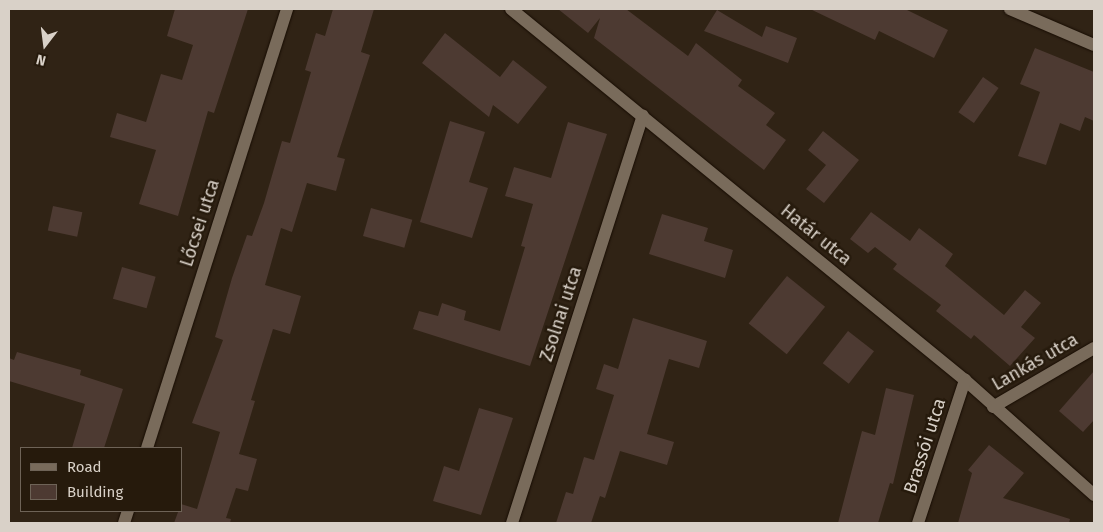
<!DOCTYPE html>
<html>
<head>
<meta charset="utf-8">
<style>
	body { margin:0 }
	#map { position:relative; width:1103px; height:532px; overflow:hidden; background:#302315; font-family:"Fira Sans",sans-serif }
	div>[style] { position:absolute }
	.building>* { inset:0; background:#4d3a32; transform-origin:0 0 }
	.roads { filter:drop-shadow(0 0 1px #170c02) drop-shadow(0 0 1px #170c02) }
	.minor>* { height:12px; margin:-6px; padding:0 6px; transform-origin:6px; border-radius:6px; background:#796b5b }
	span { translate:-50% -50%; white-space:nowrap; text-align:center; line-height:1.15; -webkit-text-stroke:5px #261a0c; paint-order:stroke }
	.street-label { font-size:18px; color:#d9d1c8 }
	.frame { position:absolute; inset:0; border:10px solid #d9d1c8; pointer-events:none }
	.legend { position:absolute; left:20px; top:447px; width:162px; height:65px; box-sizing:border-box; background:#261a0c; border:1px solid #6e6357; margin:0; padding:6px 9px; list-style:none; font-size:15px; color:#d9d1c8 }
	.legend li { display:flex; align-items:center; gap:10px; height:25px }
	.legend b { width:25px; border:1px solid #6e6357 }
	.north { position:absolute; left:20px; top:20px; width:50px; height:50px; -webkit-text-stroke:4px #261a0c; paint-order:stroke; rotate:195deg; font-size:14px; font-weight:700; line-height:20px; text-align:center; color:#d9d1c8 }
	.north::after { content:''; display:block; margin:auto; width:18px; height:22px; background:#d9d1c8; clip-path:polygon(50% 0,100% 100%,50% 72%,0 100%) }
</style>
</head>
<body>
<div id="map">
	<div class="building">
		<i style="clip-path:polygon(175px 9px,248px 9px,214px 113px,208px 111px,178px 216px,139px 204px,156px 150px,110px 137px,117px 113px,146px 122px,161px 74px,182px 80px,193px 45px,167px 36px)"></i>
		<i style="clip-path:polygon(333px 9px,374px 9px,361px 52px,370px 55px,337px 157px,345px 159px,336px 191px,307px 183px,292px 232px,281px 228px,265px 285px,301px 296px,290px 334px,273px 329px,251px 400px,255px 401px,239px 454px,257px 459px,248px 491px,236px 488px,226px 518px,231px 519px,230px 523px,174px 523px,181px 504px,197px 509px,220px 432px,192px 423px,223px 340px,215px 337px,232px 278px,247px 235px,252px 236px,264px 203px,282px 141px,290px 143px,311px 72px,305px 70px,316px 33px,325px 36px)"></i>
		<i style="clip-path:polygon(558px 9px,626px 9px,688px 56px,696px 43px,742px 80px,738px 86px,775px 113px,766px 125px,786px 140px,764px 170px,594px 38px,600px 18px,588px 33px)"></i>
		<i style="clip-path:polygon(810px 9px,905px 9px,948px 30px,934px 58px,879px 31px,875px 40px)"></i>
		<i style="clip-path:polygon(717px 10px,762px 37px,766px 26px,797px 38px,788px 63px,704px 31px)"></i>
		<i style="clip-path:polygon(445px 33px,500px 77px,513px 60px,547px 87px,518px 124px,493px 105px,489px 117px,422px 63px)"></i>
		<i style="clip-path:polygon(1035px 48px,1094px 72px,1094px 121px,1085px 117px,1080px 131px,1060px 123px,1046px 165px,1018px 156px,1040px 92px,1020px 84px)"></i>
		<i style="left:983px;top:77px;width:19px;height:43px;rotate:35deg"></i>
		<i style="clip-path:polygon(450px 121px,485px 132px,469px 182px,488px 188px,472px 238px,420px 222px)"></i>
		<i style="clip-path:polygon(568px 122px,607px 134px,530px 366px,413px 329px,419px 311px,438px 316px,442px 303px,466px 311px,464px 320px,500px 331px,525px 247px,521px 246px,533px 204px,505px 196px,514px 167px,551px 178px)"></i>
		<i style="clip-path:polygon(823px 131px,859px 160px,824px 203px,806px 189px,826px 165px,808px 150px)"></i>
		<i style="left:53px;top:206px;width:30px;height:25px;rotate:12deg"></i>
		<i style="left:371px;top:208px;width:43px;height:29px;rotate:16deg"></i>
		<i style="clip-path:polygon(871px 212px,910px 241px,919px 228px,953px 254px,945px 266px,1004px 315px,1025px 290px,1041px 303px,1021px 327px,1035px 338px,1010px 366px,974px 335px,971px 339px,936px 311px,941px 305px,893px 269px,897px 264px,875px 247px,868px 253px,850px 239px)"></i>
		<i style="clip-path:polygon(662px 214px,708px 228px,704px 241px,733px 250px,725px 278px,649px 254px)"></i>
		<i style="left:122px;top:267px;width:35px;height:33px;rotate:16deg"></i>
		<i style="left:787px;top:276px;width:49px;height:61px;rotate:39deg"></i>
		<i style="clip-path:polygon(633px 318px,707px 341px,699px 368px,669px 359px,647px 434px,674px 442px,667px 465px,620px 451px,605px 498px,600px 496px,591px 523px,556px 523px,566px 492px,573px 494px,584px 457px,594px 460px,614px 395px,596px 389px,604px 364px,618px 369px)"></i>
		<i style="left:848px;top:331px;width:33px;height:41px;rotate:38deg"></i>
		<i style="clip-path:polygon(17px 352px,81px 370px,80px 375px,123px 389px,104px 448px,72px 448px,85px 404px,9px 381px,9px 358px,14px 360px)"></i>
		<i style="clip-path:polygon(1094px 371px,1094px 420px,1083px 432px,1059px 411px)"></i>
		<i style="clip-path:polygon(886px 388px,914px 395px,893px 484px,890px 483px,878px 523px,838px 523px,862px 431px,875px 435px)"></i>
		<i style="clip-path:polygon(479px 408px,513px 418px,481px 515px,433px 501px,444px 466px,459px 471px)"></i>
		<i style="clip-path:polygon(989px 445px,1024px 473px,1003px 498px,1070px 519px,1069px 523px,958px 523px,972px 473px,968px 470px)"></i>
	</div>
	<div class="roads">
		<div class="minor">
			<i style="left:511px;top:9px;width:586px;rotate:39.26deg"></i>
			<i style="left:965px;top:380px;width:173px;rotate:41.7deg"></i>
			<i style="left:1010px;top:9px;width:91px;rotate:23.2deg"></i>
			<i style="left:993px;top:407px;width:117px;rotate:-30.3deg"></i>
			<i style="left:147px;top:448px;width:461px;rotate:-72.3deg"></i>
			<i style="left:124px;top:523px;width:13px;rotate:-72deg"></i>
			<i style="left:512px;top:523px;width:428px;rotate:-72.2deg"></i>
			<i style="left:918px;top:523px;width:151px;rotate:-71.8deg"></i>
		</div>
	</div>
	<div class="street-label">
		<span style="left:200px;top:223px;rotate:-72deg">Lőcsei utca</span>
		<span style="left:816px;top:235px;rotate:39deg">Határ utca</span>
		<span style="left:561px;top:314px;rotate:-72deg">Zsolnai utca</span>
		<span style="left:1035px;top:362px;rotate:-30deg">Lankás utca</span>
		<span style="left:925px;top:446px;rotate:-72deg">Brassói utca</span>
	</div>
	<div class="frame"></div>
	<ul class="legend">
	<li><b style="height:6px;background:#796b5b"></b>Road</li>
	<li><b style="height:14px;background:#4d3a32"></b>Building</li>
	</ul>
	<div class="north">N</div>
</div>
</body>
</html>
